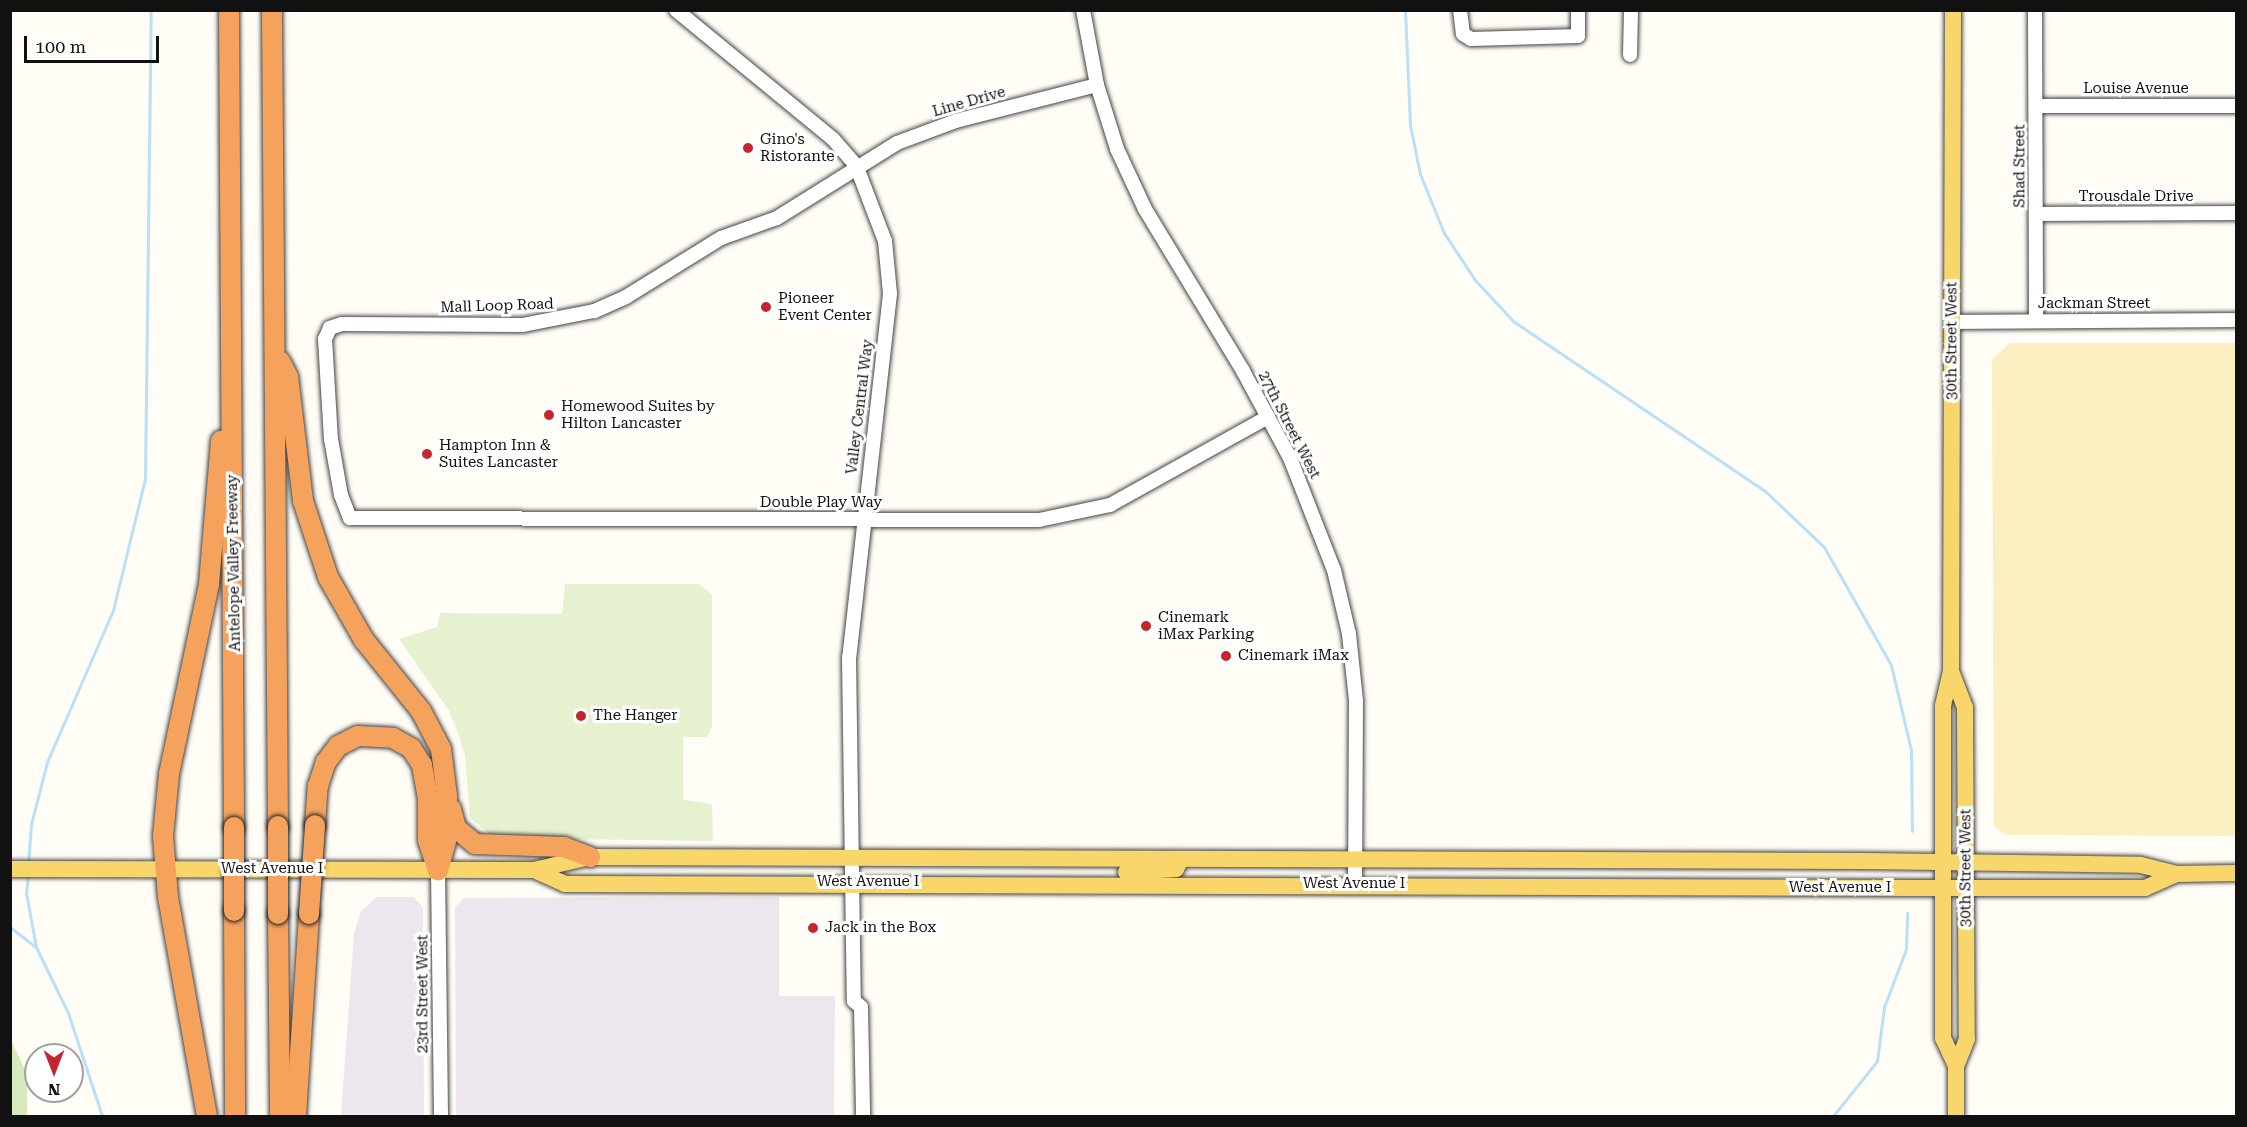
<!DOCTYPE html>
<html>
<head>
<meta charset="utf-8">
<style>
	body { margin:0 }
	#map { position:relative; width:2247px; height:1127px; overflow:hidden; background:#fffdf5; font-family:"Roboto Serif",serif }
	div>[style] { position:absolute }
	.industrial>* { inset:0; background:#eee6ef }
	.green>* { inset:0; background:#d5ebbd }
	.sand>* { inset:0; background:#fbeec1 }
	.pitch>* { inset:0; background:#e6f2cf }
	.stream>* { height:3px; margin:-1.5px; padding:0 1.5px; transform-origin:1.5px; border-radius:1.5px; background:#b9e0f7 }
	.roads { filter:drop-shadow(0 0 2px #444) drop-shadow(0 0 2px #444) }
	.minor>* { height:14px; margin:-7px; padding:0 7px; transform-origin:7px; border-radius:7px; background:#fff }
	.major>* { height:16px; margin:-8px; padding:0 8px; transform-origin:8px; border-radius:8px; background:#f9d66b }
	.highway>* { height:20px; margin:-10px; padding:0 10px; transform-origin:10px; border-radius:10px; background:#f5a25d }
	.bridges { filter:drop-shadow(0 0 2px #222) drop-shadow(0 0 2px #222) }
	.highway-bridge>* { height:20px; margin:-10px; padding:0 10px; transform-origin:10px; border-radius:10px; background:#f5a25d }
	.dots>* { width:16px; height:16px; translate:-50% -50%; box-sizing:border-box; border:3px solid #fff; border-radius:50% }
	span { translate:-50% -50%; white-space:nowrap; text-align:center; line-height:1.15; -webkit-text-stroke:6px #fff; paint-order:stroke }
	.street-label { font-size:15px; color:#111 }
	.poi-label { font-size:15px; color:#111 }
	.left { translate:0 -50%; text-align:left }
	.frame { position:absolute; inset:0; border:12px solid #111; pointer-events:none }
	.north { position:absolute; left:24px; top:1043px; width:60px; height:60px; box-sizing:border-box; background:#fff; border:2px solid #a0a0a0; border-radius:50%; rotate:180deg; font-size:16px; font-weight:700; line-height:24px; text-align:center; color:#111 }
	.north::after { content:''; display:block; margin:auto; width:21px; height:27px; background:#c4262e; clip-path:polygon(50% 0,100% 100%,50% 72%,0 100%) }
	.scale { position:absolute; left:24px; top:36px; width:135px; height:27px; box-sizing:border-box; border:3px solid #111; border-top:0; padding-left:8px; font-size:18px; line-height:21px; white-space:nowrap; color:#111; -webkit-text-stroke:4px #fff; paint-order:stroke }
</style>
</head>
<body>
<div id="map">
	<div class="industrial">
		<i style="clip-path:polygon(377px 897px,414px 897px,423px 908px,424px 1116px,341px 1116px,354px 933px,361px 911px)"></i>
		<i style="clip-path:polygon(779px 897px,779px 996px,835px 996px,834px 1116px,456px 1116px,455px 907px,464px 898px)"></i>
	</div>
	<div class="green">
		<i style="clip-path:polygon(11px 1040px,27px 1074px,27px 1116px,11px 1116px)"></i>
	</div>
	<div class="sand">
		<i style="clip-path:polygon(2010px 343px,2236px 343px,2236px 836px,2006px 835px,1994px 826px,1992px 360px)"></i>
	</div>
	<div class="pitch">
		<i style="clip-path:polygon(565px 584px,699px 584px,712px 595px,712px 727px,707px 737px,683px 737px,683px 800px,712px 804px,713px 841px,495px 838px,470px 818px,465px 755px,458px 733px,449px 711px,399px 639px,437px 627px,440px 613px,562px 614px)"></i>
	</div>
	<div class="stream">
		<i style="left:1405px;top:10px;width:115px;rotate:87.5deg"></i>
		<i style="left:1410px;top:125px;width:50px;rotate:78.5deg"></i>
		<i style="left:1420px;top:174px;width:64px;rotate:67.9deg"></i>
		<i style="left:1444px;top:233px;width:56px;rotate:56.6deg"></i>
		<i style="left:1475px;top:280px;width:56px;rotate:47.2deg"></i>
		<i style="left:1513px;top:321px;width:303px;rotate:34deg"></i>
		<i style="left:1764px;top:490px;width:83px;rotate:43.5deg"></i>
		<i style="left:1824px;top:547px;width:136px;rotate:60.4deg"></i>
		<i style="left:1891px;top:665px;width:87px;rotate:76.8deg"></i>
		<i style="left:1911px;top:750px;width:81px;rotate:89.3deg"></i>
		<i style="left:28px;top:865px;width:41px;rotate:-85.8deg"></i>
		<i style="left:31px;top:824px;width:64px;rotate:-75.5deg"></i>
		<i style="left:47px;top:762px;width:166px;rotate:-66.5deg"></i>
		<i style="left:113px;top:610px;width:135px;rotate:-76.3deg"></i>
		<i style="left:145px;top:479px;width:469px;rotate:-89.3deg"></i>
		<i style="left:28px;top:875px;width:18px;rotate:96deg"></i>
		<i style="left:26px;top:893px;width:55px;rotate:79.5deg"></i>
		<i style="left:36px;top:947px;width:73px;rotate:64.1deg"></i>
		<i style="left:68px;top:1013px;width:108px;rotate:71.7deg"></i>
		<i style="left:10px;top:927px;width:31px;rotate:38deg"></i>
		<i style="left:1833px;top:1116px;width:70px;rotate:-51.3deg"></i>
		<i style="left:1877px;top:1061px;width:54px;rotate:-82.6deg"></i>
		<i style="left:1884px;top:1007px;width:62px;rotate:-69.2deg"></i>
		<i style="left:1906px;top:949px;width:36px;rotate:-88deg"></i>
	</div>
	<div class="roads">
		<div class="minor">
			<i style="left:676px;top:10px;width:203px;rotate:39.4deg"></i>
			<i style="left:833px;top:139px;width:35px;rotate:49deg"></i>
			<i style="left:856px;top:165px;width:81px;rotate:69.1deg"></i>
			<i style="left:885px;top:241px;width:53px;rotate:84.6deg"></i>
			<i style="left:890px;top:294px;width:365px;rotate:96.4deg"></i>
			<i style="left:849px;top:657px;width:344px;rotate:89.2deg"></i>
			<i style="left:854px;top:1001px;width:9px;rotate:41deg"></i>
			<i style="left:861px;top:1007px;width:109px;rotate:88.9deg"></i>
			<i style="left:1083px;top:10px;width:76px;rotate:79.4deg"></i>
			<i style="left:1097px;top:85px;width:67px;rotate:72.6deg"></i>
			<i style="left:1117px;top:149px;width:66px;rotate:65deg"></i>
			<i style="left:1145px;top:209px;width:189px;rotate:58.8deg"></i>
			<i style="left:1243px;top:371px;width:99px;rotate:61.6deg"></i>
			<i style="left:1290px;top:458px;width:120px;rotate:68.6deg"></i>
			<i style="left:1334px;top:570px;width:66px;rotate:76.8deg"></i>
			<i style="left:1349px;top:634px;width:67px;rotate:84deg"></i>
			<i style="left:1356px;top:701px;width:183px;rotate:90.3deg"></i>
			<i style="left:1460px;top:10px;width:24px;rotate:83deg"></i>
			<i style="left:1463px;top:34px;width:9px;rotate:32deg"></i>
			<i style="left:1471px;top:39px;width:107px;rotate:-1.6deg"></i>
			<i style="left:1578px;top:36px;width:26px;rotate:-90deg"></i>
			<i style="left:2035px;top:10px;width:311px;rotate:89.8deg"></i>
			<i style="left:1630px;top:55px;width:45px;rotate:-88.7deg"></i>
			<i style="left:1097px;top:85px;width:146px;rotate:165.7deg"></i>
			<i style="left:956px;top:121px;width:63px;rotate:159.6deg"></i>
			<i style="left:897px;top:143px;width:142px;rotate:148deg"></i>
			<i style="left:777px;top:218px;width:59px;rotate:160.3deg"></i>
			<i style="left:721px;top:238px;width:112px;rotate:148.2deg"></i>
			<i style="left:626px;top:297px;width:35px;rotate:156deg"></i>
			<i style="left:594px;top:311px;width:72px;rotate:168.8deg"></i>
			<i style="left:523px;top:325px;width:181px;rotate:-179.7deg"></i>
			<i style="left:342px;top:324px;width:13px;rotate:162deg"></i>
			<i style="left:330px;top:328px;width:12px;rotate:114deg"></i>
			<i style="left:325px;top:339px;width:100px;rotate:86.6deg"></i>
			<i style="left:331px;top:439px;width:57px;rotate:79.9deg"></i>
			<i style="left:341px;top:495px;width:25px;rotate:69deg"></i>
			<i style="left:350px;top:518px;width:689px;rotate:0.17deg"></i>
			<i style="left:1039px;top:520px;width:73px;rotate:-11.9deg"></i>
			<i style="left:1110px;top:505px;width:181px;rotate:-29.1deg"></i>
			<i style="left:2036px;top:106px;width:200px"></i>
			<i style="left:2036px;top:214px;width:200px;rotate:-0.3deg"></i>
			<i style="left:1952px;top:322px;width:284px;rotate:-0.4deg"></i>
			<i style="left:438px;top:870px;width:246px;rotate:89.3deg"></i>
		</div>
		<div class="major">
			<i style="left:1953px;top:10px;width:661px;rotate:90.17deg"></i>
			<i style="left:1951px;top:671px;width:36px;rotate:103deg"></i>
			<i style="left:1943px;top:706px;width:332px;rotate:90deg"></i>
			<i style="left:1943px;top:1038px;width:31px;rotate:65deg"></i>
			<i style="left:1951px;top:671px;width:39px;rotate:69deg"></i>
			<i style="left:1965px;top:707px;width:332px;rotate:89.7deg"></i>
			<i style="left:1967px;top:1039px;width:29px;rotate:112deg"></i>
			<i style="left:1956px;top:1066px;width:50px;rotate:90deg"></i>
			<i style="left:10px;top:869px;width:524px;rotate:0.11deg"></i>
			<i style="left:534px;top:870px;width:57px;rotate:-13.1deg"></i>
			<i style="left:590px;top:857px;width:1275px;rotate:0.18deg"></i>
			<i style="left:1865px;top:861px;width:276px;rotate:0.8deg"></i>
			<i style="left:2141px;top:865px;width:36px;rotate:14deg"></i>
			<i style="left:2176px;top:874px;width:60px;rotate:-1deg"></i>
			<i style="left:534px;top:870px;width:34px;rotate:24deg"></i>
			<i style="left:565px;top:884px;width:1354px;rotate:0.17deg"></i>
			<i style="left:1919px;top:888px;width:226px"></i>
			<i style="left:2145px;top:888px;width:34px;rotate:-24deg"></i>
			<i style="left:1126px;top:872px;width:50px;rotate:-3.4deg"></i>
			<i style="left:1176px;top:869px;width:11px;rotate:-63deg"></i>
		</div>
		<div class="highway">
			<i style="left:229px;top:10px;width:817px;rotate:89.65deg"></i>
			<i style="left:272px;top:10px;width:816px;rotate:89.58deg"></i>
			<i style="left:280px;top:361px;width:18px;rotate:63deg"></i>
			<i style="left:288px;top:377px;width:125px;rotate:83.1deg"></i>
			<i style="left:303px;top:501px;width:80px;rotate:71.8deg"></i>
			<i style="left:328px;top:577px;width:73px;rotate:60.3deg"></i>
			<i style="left:364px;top:640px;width:91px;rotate:51.2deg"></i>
			<i style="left:421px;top:711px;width:43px;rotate:62.2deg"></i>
			<i style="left:441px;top:749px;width:47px;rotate:82.7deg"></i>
			<i style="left:447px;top:796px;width:45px;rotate:91.3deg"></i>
			<i style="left:446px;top:841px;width:30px;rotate:105deg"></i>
			<i style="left:451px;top:809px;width:20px;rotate:75deg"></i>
			<i style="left:456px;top:828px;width:25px;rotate:40deg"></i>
			<i style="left:475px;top:844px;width:89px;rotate:1.9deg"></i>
			<i style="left:564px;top:847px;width:28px;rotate:21deg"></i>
			<i style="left:315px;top:825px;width:39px;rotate:-86deg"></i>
			<i style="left:318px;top:786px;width:25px;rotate:-72deg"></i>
			<i style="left:326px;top:762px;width:20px;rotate:-53deg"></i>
			<i style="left:338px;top:746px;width:22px;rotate:-27deg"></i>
			<i style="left:358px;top:736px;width:35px;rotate:3deg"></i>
			<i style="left:393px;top:738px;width:21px;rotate:29deg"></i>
			<i style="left:411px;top:748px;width:20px;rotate:57deg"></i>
			<i style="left:422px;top:765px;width:34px;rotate:80deg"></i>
			<i style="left:428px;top:798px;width:42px;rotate:90deg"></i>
			<i style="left:428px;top:840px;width:32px;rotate:72deg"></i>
			<i style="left:234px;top:911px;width:205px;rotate:89.7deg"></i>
			<i style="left:278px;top:914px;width:202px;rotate:89.4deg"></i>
			<i style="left:207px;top:1116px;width:222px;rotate:-100.1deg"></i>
			<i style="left:168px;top:897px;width:61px;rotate:-94.7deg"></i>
			<i style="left:163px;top:836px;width:62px;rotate:-84.5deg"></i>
			<i style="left:169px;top:774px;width:194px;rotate:-78.1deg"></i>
			<i style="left:209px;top:584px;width:144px;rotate:-85.2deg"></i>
			<i style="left:296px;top:1116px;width:202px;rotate:-86.3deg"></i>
		</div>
	</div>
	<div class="bridges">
		<div class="highway-bridge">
			<i style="left:278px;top:826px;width:88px;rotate:90deg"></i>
			<i style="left:234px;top:911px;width:84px;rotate:-90deg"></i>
			<i style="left:309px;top:914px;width:89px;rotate:-86.1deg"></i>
		</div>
	</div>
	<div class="dots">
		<i style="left:748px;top:148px;background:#c4262e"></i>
		<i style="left:766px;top:307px;background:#c4262e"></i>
		<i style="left:549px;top:415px;background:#c4262e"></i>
		<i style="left:427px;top:454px;background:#c4262e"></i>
		<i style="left:1146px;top:626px;background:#c4262e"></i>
		<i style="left:1226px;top:656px;background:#c4262e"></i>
		<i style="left:581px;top:716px;background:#c4262e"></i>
		<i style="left:813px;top:928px;background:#c4262e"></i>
	</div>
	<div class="street-label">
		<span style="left:2136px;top:89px">Louise Avenue</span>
		<span style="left:969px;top:102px;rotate:-16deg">Line Drive</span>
		<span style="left:2020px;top:166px;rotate:-90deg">Shad Street</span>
		<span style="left:2136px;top:197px">Trousdale Drive</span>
		<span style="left:2094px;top:304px">Jackman Street</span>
		<span style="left:497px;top:306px;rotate:-2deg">Mall Loop Road</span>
		<span style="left:1952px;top:341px;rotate:-90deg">30th Street West</span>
		<span style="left:860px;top:407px;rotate:-83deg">Valley Central Way</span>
		<span style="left:1289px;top:425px;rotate:63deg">27th Street West</span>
		<span style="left:821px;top:503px">Double Play Way</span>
		<span style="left:234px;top:563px;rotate:-91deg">Antelope Valley Freeway</span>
		<span style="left:1966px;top:868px;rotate:-90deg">30th Street West</span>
		<span style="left:272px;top:869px">West Avenue I</span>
		<span style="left:868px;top:882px">West Avenue I</span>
		<span style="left:1354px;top:884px">West Avenue I</span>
		<span style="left:1840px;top:888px">West Avenue I</span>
		<span style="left:423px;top:994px;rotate:-90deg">23rd Street West</span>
	</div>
	<div class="poi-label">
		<span class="left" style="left:760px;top:148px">Gino's<br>Ristorante</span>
		<span class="left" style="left:778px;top:307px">Pioneer<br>Event Center</span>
		<span class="left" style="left:561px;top:415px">Homewood Suites by<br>Hilton Lancaster</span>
		<span class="left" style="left:439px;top:454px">Hampton Inn &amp;<br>Suites Lancaster</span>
		<span class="left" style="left:1158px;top:626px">Cinemark<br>iMax Parking</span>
		<span class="left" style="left:1238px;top:656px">Cinemark iMax</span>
		<span class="left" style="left:593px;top:716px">The Hanger</span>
		<span class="left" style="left:825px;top:928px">Jack in the Box</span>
	</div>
	<div class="frame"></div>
	<div class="north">N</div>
	<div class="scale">100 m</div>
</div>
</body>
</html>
